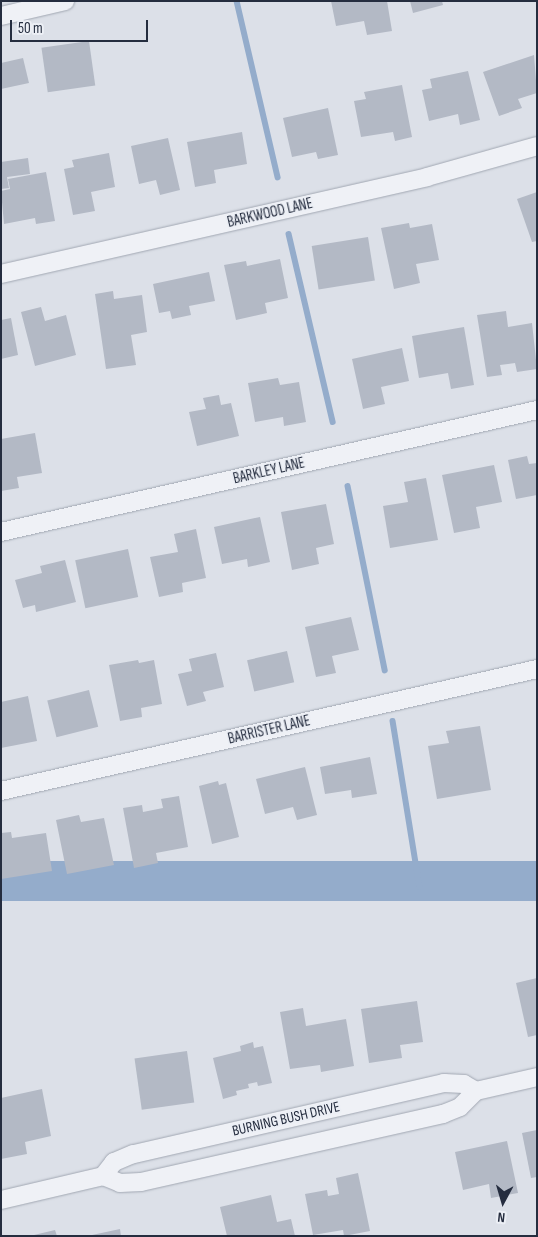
<!DOCTYPE html>
<html>
<head>
<meta charset="utf-8">
<style>
	body { margin:0 }
	#map { position:relative; width:538px; height:1237px; overflow:hidden; background:#dce0e8; font-family:"Sofia Sans Condensed",sans-serif }
	div>[style] { position:absolute }
	.water>* { inset:0; background:#94accb; transform-origin:0 0 }
	.stream>* { height:5.5px; margin:-2.75px; padding:0 2.75px; transform-origin:2.75px; border-radius:2.75px; background:#94accb }
	.building>* { inset:0; background:#b3b9c5; transform-origin:0 0 }
	.roads { filter:drop-shadow(0 0 1px #a1a7b2) drop-shadow(0 0 1px #a1a7b2) }
	.street>* { height:18px; margin:-9px; padding:0 9px; transform-origin:9px; border-radius:9px; background:#eff1f6 }
	span { translate:-50% -50%; white-space:nowrap; text-align:center; line-height:1.15; -webkit-text-stroke:4px #eceff5; paint-order:stroke }
	.street-label { font-size:15px; color:#252d3f }
	.frame { position:absolute; inset:0; border:2px solid #252d3f; pointer-events:none }
	.north { position:absolute; left:478px; top:1177px; width:50px; height:50px; -webkit-text-stroke:4px #eceff5; paint-order:stroke; rotate:186deg; font-size:14px; font-weight:700; line-height:20px; text-align:center; color:#252d3f }
	.north::after { content:''; display:block; margin:auto; width:18px; height:22px; background:#252d3f; clip-path:polygon(50% 0,100% 100%,50% 72%,0 100%) }
	.scale { position:absolute; left:10px; top:20px; width:138px; height:22px; box-sizing:border-box; border:2px solid #252d3f; border-top:0; padding-left:6px; font-size:15px; line-height:18px; white-space:nowrap; color:#252d3f; -webkit-text-stroke:4px #eceff5; paint-order:stroke }
</style>
</head>
<body>
<div id="map">
	<div class="water">
		<i style="left:537px;top:861px;width:40px;height:549px;rotate:90deg"></i>
	</div>
	<div class="stream">
		<i style="left:237px;top:1px;width:181px;rotate:76.9deg"></i>
		<i style="left:289px;top:234px;width:193px;rotate:76.8deg"></i>
		<i style="left:348px;top:486px;width:188px;rotate:78.6deg"></i>
		<i style="left:393px;top:721px;width:168px;rotate:80.8deg"></i>
	</div>
	<div class="building">
		<i style="clip-path:polygon(331px 1px,387px 1px,392px 31px,367px 35px,364px 21px,336px 26px)"></i>
		<i style="clip-path:polygon(410px 1px,442px 1px,443px 5px,413px 13px)"></i>
		<i style="left:89px;top:41px;width:45px;height:48px;rotate:82deg"></i>
		<i style="clip-path:polygon(534px 55px,537px 93px,518px 99px,522px 108px,499px 116px,483px 72px)"></i>
		<i style="clip-path:polygon(23px 58px,29px 83px,1px 89px,1px 63px)"></i>
		<i style="clip-path:polygon(468px 71px,480px 120px,460px 125px,458px 114px,429px 121px,422px 90px,432px 88px,430px 79px)"></i>
		<i style="clip-path:polygon(402px 85px,412px 137px,395px 141px,393px 132px,361px 137px,354px 101px,366px 99px,364px 92px)"></i>
		<i style="clip-path:polygon(328px 108px,338px 155px,318px 159px,316px 152px,292px 157px,283px 118px)"></i>
		<i style="clip-path:polygon(242px 132px,247px 164px,214px 170px,216px 183px,195px 187px,187px 142px)"></i>
		<i style="clip-path:polygon(168px 138px,180px 190px,160px 195px,156px 180px,139px 184px,131px 146px)"></i>
		<i style="clip-path:polygon(109px 153px,115px 187px,91px 192px,95px 211px,73px 215px,64px 169px,74px 167px,72px 160px)"></i>
		<i style="clip-path:polygon(28px 158px,30px 174px,7px 177px,9px 188px,1px 189px,1px 162px)"></i>
		<i style="clip-path:polygon(46px 172px,55px 221px,36px 224px,35px 218px,4px 224px,1px 191px,10px 189px,8px 179px)"></i>
		<i style="clip-path:polygon(537px 192px,537px 241px,532px 242px,517px 199px)"></i>
		<i style="clip-path:polygon(409px 223px,410px 228px,432px 224px,439px 260px,416px 264px,420px 283px,394px 289px,381px 228px)"></i>
		<i style="left:368px;top:237px;width:44px;height:57px;rotate:81deg"></i>
		<i style="clip-path:polygon(280px 259px,288px 298px,265px 303px,267px 313px,236px 320px,224px 265px,246px 261px,247px 266px)"></i>
		<i style="clip-path:polygon(209px 272px,215px 301px,189px 306px,191px 315px,172px 319px,170px 311px,159px 313px,153px 284px)"></i>
		<i style="clip-path:polygon(113px 291px,114px 299px,142px 295px,147px 332px,131px 335px,136px 365px,106px 369px,95px 294px)"></i>
		<i style="clip-path:polygon(41px 307px,45px 321px,66px 315px,76px 355px,35px 366px,21px 312px)"></i>
		<i style="clip-path:polygon(506px 311px,508px 327px,532px 323px,537px 369px,517px 372px,515px 363px,500px 365px,502px 375px,487px 377px,477px 315px)"></i>
		<i style="clip-path:polygon(11px 318px,18px 355px,1px 359px,1px 320px)"></i>
		<i style="clip-path:polygon(464px 327px,474px 385px,451px 389px,448px 373px,419px 378px,412px 336px)"></i>
		<i style="clip-path:polygon(402px 348px,409px 381px,381px 387px,385px 404px,363px 409px,352px 359px)"></i>
		<i style="clip-path:polygon(278px 378px,280px 385px,299px 382px,306px 422px,284px 426px,283px 417px,255px 422px,248px 383px)"></i>
		<i style="clip-path:polygon(219px 395px,221px 405px,231px 403px,239px 436px,197px 446px,189px 412px,206px 409px,203px 398px)"></i>
		<i style="clip-path:polygon(35px 433px,42px 473px,17px 477px,19px 488px,1px 491px,1px 439px)"></i>
		<i style="clip-path:polygon(527px 456px,529px 464px,537px 463px,537px 495px,516px 499px,508px 460px)"></i>
		<i style="clip-path:polygon(494px 465px,502px 502px,476px 507px,480px 528px,454px 533px,442px 475px)"></i>
		<i style="clip-path:polygon(426px 478px,438px 540px,390px 548px,383px 506px,408px 502px,404px 482px)"></i>
		<i style="clip-path:polygon(326px 504px,334px 544px,316px 548px,319px 564px,292px 570px,281px 512px)"></i>
		<i style="clip-path:polygon(260px 517px,270px 562px,248px 567px,247px 559px,222px 564px,214px 527px)"></i>
		<i style="clip-path:polygon(196px 529px,206px 578px,182px 583px,183px 592px,159px 597px,150px 557px,178px 552px,174px 534px)"></i>
		<i style="left:128px;top:549px;width:49px;height:54px;rotate:78deg"></i>
		<i style="clip-path:polygon(65px 560px,76px 602px,36px 612px,35px 605px,23px 608px,15px 580px,42px 573px,40px 566px)"></i>
		<i style="clip-path:polygon(351px 617px,359px 650px,332px 656px,336px 673px,316px 677px,305px 627px)"></i>
		<i style="left:287px;top:651px;width:32px;height:41px;rotate:77deg"></i>
		<i style="clip-path:polygon(216px 653px,224px 687px,203px 692px,206px 701px,187px 706px,178px 674px,192px 671px,189px 659px)"></i>
		<i style="clip-path:polygon(138px 660px,139px 663px,154px 660px,162px 704px,141px 708px,142px 717px,120px 721px,109px 665px)"></i>
		<i style="left:89px;top:690px;width:38px;height:43px;rotate:76deg"></i>
		<i style="clip-path:polygon(28px 696px,37px 741px,1px 748px,1px 702px)"></i>
		<i style="clip-path:polygon(480px 726px,491px 790px,437px 799px,428px 746px,449px 743px,446px 731px)"></i>
		<i style="clip-path:polygon(370px 757px,377px 794px,352px 798px,351px 790px,325px 794px,320px 767px)"></i>
		<i style="clip-path:polygon(305px 767px,317px 815px,297px 820px,293px 807px,265px 814px,256px 779px)"></i>
		<i style="clip-path:polygon(218px 781px,219px 785px,226px 783px,239px 837px,212px 844px,199px 786px)"></i>
		<i style="clip-path:polygon(179px 796px,188px 847px,156px 853px,158px 863px,134px 868px,123px 808px,142px 805px,143px 812px,163px 808px,161px 799px)"></i>
		<i style="clip-path:polygon(79px 815px,81px 822px,104px 818px,114px 865px,67px 874px,56px 820px)"></i>
		<i style="clip-path:polygon(11px 832px,12px 838px,46px 833px,52px 871px,1px 879px,1px 833px)"></i>
		<i style="clip-path:polygon(537px 978px,537px 1035px,528px 1037px,516px 983px)"></i>
		<i style="clip-path:polygon(417px 1001px,423px 1042px,400px 1045px,402px 1058px,369px 1063px,361px 1009px)"></i>
		<i style="clip-path:polygon(303px 1008px,306px 1026px,346px 1019px,354px 1066px,321px 1072px,320px 1065px,290px 1069px,280px 1012px)"></i>
		<i style="clip-path:polygon(253px 1042px,254px 1048px,263px 1046px,272px 1083px,258px 1086px,257px 1082px,248px 1084px,249px 1088px,236px 1091px,237px 1095px,223px 1099px,213px 1058px,241px 1051px,240px 1046px)"></i>
		<i style="left:187px;top:1051px;width:52px;height:53px;rotate:82deg"></i>
		<i style="clip-path:polygon(42px 1089px,51px 1136px,25px 1142px,27px 1154px,1px 1159px,1px 1098px)"></i>
		<i style="clip-path:polygon(537px 1130px,537px 1177px,531px 1178px,522px 1133px)"></i>
		<i style="clip-path:polygon(507px 1141px,518px 1193px,491px 1198px,489px 1184px,463px 1190px,455px 1152px)"></i>
		<i style="clip-path:polygon(358px 1173px,370px 1231px,344px 1236px,343px 1230px,313px 1235px,305px 1194px,327px 1190px,328px 1196px,339px 1194px,336px 1178px)"></i>
		<i style="clip-path:polygon(271px 1195px,277px 1222px,291px 1219px,295px 1236px,227px 1236px,220px 1207px)"></i>
		<i style="clip-path:polygon(120px 1229px,121px 1236px,92px 1236px,92px 1235px)"></i>
		<i style="clip-path:polygon(55px 1230px,57px 1236px,34px 1236px,34px 1235px)"></i>
	</div>
	<div class="roads">
		<div class="street">
			<i style="left:1px;top:16px;width:66px;rotate:-13.2deg"></i>
			<i style="left:1px;top:274px;width:437px;rotate:-12.8deg"></i>
			<i style="left:427px;top:177px;width:114px;rotate:-15.7deg"></i>
			<i style="left:1px;top:532px;width:550px;rotate:-12.82deg"></i>
			<i style="left:1px;top:791px;width:550px;rotate:-12.82deg"></i>
			<i style="left:476px;top:1091px;width:14px;rotate:-150deg"></i>
			<i style="left:464px;top:1084px;width:20px;rotate:-177deg"></i>
			<i style="left:444px;top:1083px;width:319px;rotate:167.1deg"></i>
			<i style="left:133px;top:1154px;width:21px;rotate:157deg"></i>
			<i style="left:114px;top:1162px;width:18px;rotate:128deg"></i>
			<i style="left:103px;top:1176px;width:18px;rotate:22deg"></i>
			<i style="left:120px;top:1183px;width:21px;rotate:-3deg"></i>
			<i style="left:141px;top:1182px;width:310px;rotate:-12.7deg"></i>
			<i style="left:443px;top:1114px;width:18px;rotate:-22deg"></i>
			<i style="left:460px;top:1107px;width:23px;rotate:-45deg"></i>
			<i style="left:476px;top:1091px;width:63px;rotate:-12.9deg"></i>
			<i style="left:1px;top:1200px;width:105px;rotate:-13.2deg"></i>
		</div>
	</div>
	<div class="street-label">
		<span style="left:270px;top:213px;rotate:-13deg">BARKWOOD LANE</span>
		<span style="left:269px;top:471px;rotate:-13deg">BARKLEY LANE</span>
		<span style="left:269px;top:730px;rotate:-13deg">BARRISTER LANE</span>
		<span style="left:286px;top:1119px;rotate:-13deg">BURNING BUSH DRIVE</span>
	</div>
	<div class="frame"></div>
	<div class="north">N</div>
	<div class="scale">50 m</div>
</div>
</body>
</html>
